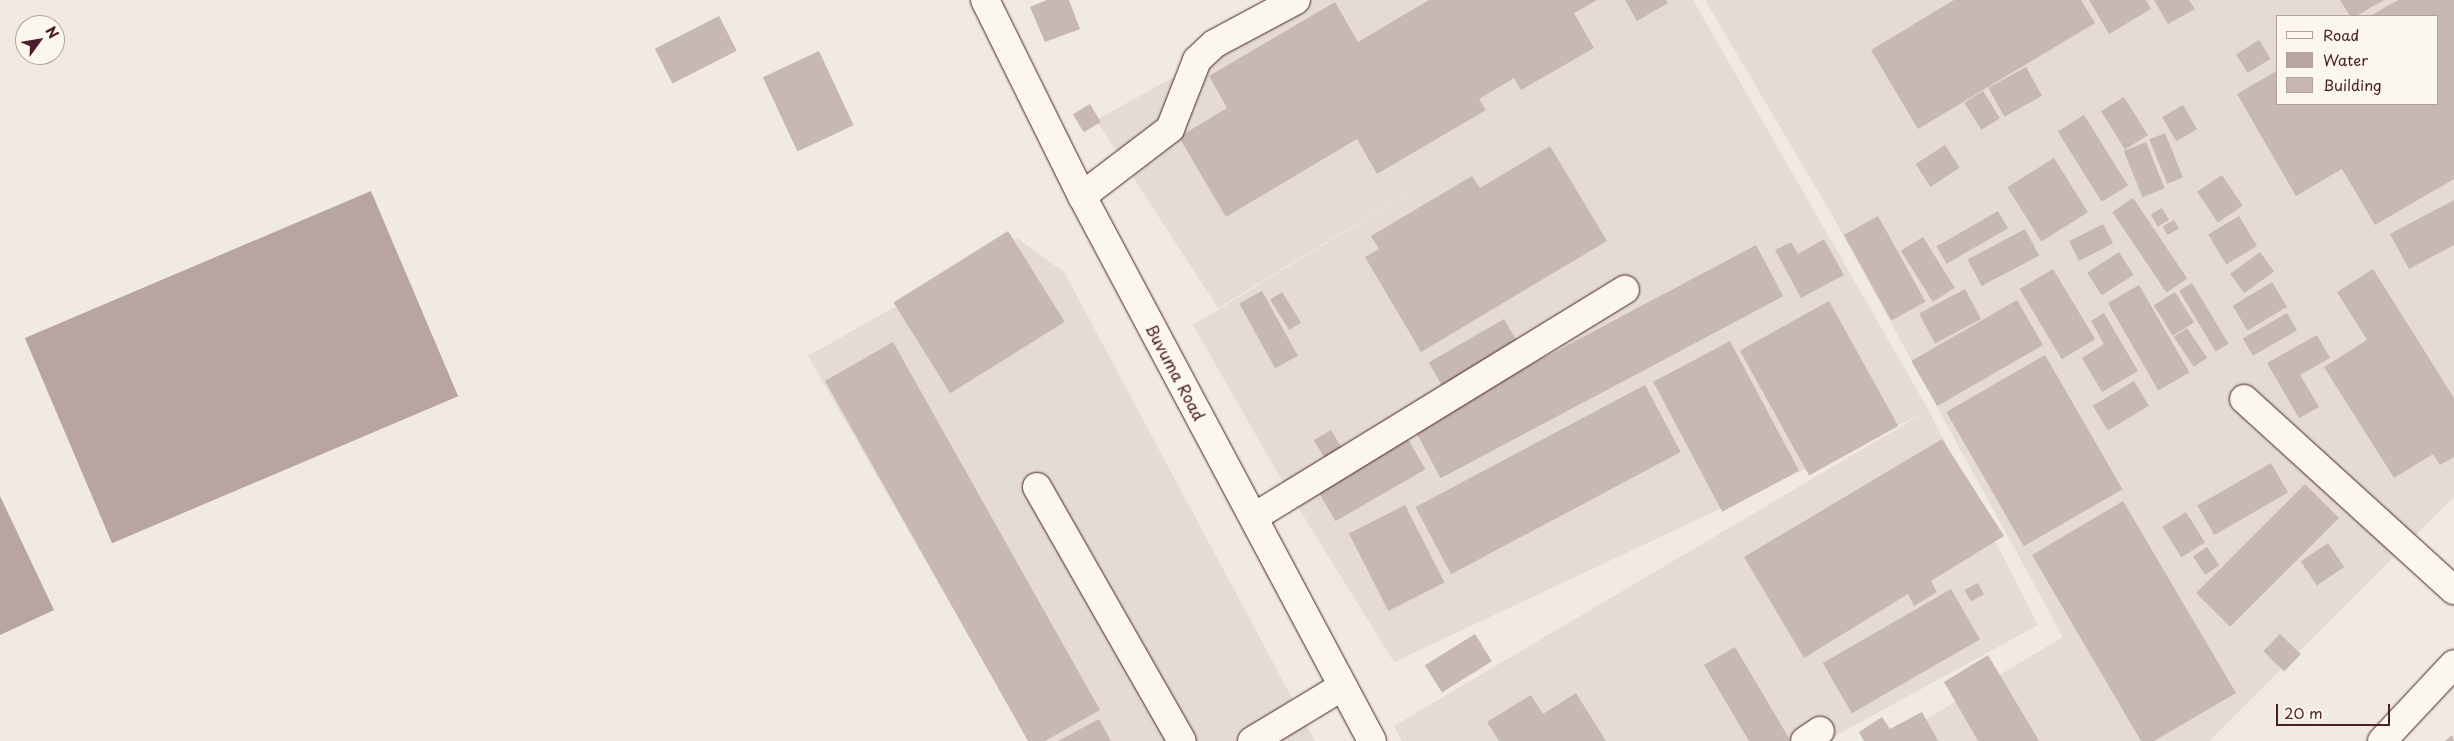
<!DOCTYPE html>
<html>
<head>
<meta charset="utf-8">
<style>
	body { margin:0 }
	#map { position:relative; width:2454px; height:741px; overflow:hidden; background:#f0eae0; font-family:"Playpen Sans",sans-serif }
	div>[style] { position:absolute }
	.built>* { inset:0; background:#e4dbd2 }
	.water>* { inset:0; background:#b8a4a2; transform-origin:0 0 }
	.building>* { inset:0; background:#c8b8b3; transform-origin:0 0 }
	.roads { filter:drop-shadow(0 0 1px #4a1f2b) drop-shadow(0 0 1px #4a1f2b) }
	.minor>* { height:28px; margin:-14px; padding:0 14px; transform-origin:14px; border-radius:14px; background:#fbf7ec }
	.major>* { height:28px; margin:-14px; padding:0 14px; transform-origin:14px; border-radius:14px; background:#fbf7ec }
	span { translate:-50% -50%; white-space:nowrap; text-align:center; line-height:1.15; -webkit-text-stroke:4.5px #fbf7ec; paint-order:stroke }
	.street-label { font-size:16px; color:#4a1f2b }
	.legend { position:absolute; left:2276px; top:15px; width:162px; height:90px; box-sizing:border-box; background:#fbf7ec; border:1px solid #b4a19f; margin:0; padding:6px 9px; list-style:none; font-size:15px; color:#4a1f2b }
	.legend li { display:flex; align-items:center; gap:10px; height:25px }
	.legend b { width:25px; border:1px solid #b4a19f }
	.north { position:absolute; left:15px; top:15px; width:50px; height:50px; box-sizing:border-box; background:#fbf7ec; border:1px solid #b4a19f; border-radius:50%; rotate:58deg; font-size:14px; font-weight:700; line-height:20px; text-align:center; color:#4a1f2b }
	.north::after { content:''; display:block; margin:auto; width:18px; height:22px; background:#4a1f2b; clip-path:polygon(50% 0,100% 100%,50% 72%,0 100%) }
	.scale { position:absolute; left:2276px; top:704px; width:114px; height:22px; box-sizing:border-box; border:2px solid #4a1f2b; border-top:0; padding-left:6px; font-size:15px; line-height:18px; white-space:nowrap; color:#4a1f2b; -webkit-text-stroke:4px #fbf7ec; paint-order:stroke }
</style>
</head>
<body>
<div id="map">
	<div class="built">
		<i style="clip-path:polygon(1313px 0,1693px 0,1929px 411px,2038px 625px,1826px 741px,1402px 741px,1394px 726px,1922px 414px,1394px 662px,1288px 491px,1193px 325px,1472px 154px,1218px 308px,1096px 120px)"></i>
		<i style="clip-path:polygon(evenodd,1705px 0,2454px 0,2454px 497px,2209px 741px,1890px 741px,2063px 637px,1832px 215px,1705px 0,2278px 16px,2438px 16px,2438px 104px,2278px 104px,2278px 16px)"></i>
		<i style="clip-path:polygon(1017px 238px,1064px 272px,1315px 741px,1029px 741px,808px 356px)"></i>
	</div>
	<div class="water">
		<i style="left:371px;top:191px;width:223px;height:376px;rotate:67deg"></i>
		<i style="clip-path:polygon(0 496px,54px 610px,0 635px)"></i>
	</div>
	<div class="building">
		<i style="clip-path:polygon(1047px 0,1069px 0,1080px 29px,1045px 42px,1030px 7px)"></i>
		<i style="clip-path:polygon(1429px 0,1597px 0,1574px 13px,1594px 48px,1521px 90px,1514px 78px,1479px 99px,1486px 110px,1377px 174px,1357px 139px,1226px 217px,1179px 137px,1227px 108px,1209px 76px,1335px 2px,1358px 42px)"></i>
		<i style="clip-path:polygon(1625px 0,1666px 0,1668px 3px,1637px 21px)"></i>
		<i style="clip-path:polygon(1954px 0,2081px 0,2095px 23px,1918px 129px,1871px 50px)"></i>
		<i style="clip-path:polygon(2089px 0,2146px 0,2151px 9px,2109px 34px)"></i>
		<i style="clip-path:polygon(2154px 0,2189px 0,2195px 9px,2168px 24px)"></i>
		<i style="clip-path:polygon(2340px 0,2384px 0,2356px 16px,2350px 16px)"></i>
		<i style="clip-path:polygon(2398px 0,2454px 0,2454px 179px,2375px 225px,2342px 169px,2296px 196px,2237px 94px,2278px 70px,2278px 104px,2438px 104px,2438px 16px,2370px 16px)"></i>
		<i style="left:719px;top:16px;width:39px;height:72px;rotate:63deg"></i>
		<i style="left:2259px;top:40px;width:22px;height:27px;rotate:58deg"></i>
		<i style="left:819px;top:51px;width:82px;height:62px;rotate:65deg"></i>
		<i style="left:2026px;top:67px;width:33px;height:43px;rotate:61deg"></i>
		<i style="left:1983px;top:91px;width:32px;height:22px;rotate:58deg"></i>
		<i style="left:2124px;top:97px;width:45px;height:27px;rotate:58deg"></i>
		<i style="left:1090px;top:104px;width:21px;height:20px;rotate:59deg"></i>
		<i style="left:2183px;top:105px;width:28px;height:24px;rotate:60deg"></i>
		<i style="left:2084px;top:115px;width:83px;height:31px;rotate:58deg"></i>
		<i style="left:2165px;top:133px;width:48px;height:17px;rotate:68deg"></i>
		<i style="left:2146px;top:142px;width:50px;height:24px;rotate:68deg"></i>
		<i style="left:1945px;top:145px;width:27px;height:35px;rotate:57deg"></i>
		<i style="clip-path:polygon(1550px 146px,1607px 241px,1421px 352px,1365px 257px,1379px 249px,1371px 236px,1472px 176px,1480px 188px)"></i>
		<i style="left:2054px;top:158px;width:64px;height:55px;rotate:58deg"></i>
		<i style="left:2222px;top:175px;width:37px;height:30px;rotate:56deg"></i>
		<i style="left:2133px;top:198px;width:97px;height:25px;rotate:56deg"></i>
		<i style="clip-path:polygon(2454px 200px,2454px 245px,2409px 269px,2390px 234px)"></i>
		<i style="left:2162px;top:208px;width:14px;height:13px;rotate:60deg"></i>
		<i style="left:1998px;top:211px;width:20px;height:71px;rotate:60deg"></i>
		<i style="left:1878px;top:216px;width:98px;height:39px;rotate:61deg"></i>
		<i style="left:2239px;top:216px;width:35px;height:36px;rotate:59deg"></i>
		<i style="left:2174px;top:220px;width:10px;height:13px;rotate:61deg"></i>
		<i style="left:2103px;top:224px;width:22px;height:38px;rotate:63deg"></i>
		<i style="left:2025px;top:229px;width:30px;height:65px;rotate:62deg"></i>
		<i style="left:1008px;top:231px;width:107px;height:135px;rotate:58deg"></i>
		<i style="left:1923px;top:237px;width:60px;height:26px;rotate:58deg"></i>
		<i style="clip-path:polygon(1824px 239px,1844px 275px,1801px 298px,1775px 250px,1791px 242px,1798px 254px)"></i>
		<i style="left:1756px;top:245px;width:58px;height:388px;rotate:62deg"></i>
		<i style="left:2119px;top:252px;width:27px;height:38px;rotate:57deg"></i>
		<i style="left:2260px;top:252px;width:24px;height:37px;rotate:54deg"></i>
		<i style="left:2053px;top:269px;width:82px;height:39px;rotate:59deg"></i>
		<i style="clip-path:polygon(2373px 269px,2454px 398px,2454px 457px,2440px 465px,2433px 454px,2394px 478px,2324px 367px,2367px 340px,2337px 292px)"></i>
		<i style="left:2272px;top:282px;width:29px;height:46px;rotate:59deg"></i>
		<i style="left:2192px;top:283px;width:71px;height:15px;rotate:59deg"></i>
		<i style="left:2139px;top:285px;width:101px;height:36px;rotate:60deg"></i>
		<i style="left:1965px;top:289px;width:34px;height:52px;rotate:62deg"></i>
		<i style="left:1262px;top:291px;width:74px;height:26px;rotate:61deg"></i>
		<i style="left:1282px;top:292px;width:36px;height:14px;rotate:58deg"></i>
		<i style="left:2175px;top:292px;width:36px;height:25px;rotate:58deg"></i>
		<i style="left:2017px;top:300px;width:52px;height:122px;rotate:60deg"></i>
		<i style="left:1829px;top:301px;width:143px;height:102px;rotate:61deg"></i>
		<i style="clip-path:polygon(2104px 313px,2138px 371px,2102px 392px,2082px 358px,2104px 344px,2091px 321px)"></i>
		<i style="left:2287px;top:313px;width:20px;height:51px;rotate:60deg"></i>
		<i style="left:1504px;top:319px;width:30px;height:87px;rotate:60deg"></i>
		<i style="left:2187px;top:328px;width:36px;height:16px;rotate:56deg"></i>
		<i style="clip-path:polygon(2317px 335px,2330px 358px,2300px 375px,2319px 407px,2299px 418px,2267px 363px)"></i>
		<i style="left:1730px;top:341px;width:147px;height:87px;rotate:62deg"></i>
		<i style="clip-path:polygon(893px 342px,1100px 710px,1045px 741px,1028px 741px,825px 381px)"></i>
		<i style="left:2045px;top:355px;width:155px;height:114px;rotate:60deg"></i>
		<i style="left:2134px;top:381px;width:29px;height:48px;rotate:59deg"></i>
		<i style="left:1645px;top:385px;width:76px;height:260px;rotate:62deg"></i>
		<i style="left:1331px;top:430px;width:21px;height:20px;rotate:59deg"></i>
		<i style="left:1404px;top:432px;width:43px;height:104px;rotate:60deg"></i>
		<i style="clip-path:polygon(1942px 439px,2004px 536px,1931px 581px,1937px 592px,1914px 606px,1908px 594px,1804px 658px,1744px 557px)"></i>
		<i style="left:2271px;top:463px;width:34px;height:85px;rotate:60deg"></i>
		<i style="left:2305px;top:484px;width:48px;height:154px;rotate:45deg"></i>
		<i style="clip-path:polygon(2123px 501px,2236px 693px,2154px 741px,2141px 741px,2032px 555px)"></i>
		<i style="left:1405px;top:505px;width:87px;height:63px;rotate:63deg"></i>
		<i style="left:2186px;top:512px;width:36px;height:28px;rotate:58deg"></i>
		<i style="left:2328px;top:543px;width:29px;height:33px;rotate:56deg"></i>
		<i style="left:2207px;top:547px;width:22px;height:17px;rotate:56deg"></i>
		<i style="left:1978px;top:583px;width:13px;height:15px;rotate:63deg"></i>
		<i style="left:1951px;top:589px;width:58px;height:148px;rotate:60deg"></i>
		<i style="left:1475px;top:634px;width:32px;height:59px;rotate:58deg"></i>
		<i style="left:2280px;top:634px;width:29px;height:24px;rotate:44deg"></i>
		<i style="clip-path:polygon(1735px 647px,1790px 740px,1787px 741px,1749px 741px,1704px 665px)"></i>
		<i style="clip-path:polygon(1988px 655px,2039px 741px,1978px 741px,1944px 682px)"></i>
		<i style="clip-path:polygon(1576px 693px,1606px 741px,1499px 741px,1487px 722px,1531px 695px,1543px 714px)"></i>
		<i style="clip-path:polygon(1922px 712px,1938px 741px,1864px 741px,1859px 732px,1882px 717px,1890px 729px)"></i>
		<i style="clip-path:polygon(1099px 719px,1111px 741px,1058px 741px)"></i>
		<i style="clip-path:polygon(2452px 735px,2454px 741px,2445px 741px)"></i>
	</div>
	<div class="roads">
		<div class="minor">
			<i style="left:985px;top:0;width:219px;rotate:63.7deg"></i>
			<i style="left:1082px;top:196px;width:617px;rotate:61.98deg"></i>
			<i style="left:1082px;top:196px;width:111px;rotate:-37.3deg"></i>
			<i style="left:1170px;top:129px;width:74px;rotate:-68.6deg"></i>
			<i style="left:1197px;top:60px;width:23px;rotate:-43deg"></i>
			<i style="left:1214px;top:44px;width:93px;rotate:-28.2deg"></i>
			<i style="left:2244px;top:399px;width:284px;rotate:42.3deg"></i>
			<i style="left:1037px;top:487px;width:292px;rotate:60.3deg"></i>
			<i style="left:1254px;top:517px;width:435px;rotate:-31.5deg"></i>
			<i style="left:1252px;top:741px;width:106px;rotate:-31.1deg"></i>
			<i style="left:1805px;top:741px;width:18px;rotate:-34deg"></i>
		</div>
		<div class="major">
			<i style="left:2382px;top:741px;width:105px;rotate:-46.9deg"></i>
		</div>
	</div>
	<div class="street-label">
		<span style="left:1176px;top:372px;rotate:62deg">Buvuma Road</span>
	</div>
	<ul class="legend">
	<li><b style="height:6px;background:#fbf7ec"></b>Road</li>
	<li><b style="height:14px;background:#b8a4a2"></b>Water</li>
	<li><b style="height:14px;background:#c8b8b3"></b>Building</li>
	</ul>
	<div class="north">N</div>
	<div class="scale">20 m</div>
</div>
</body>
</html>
